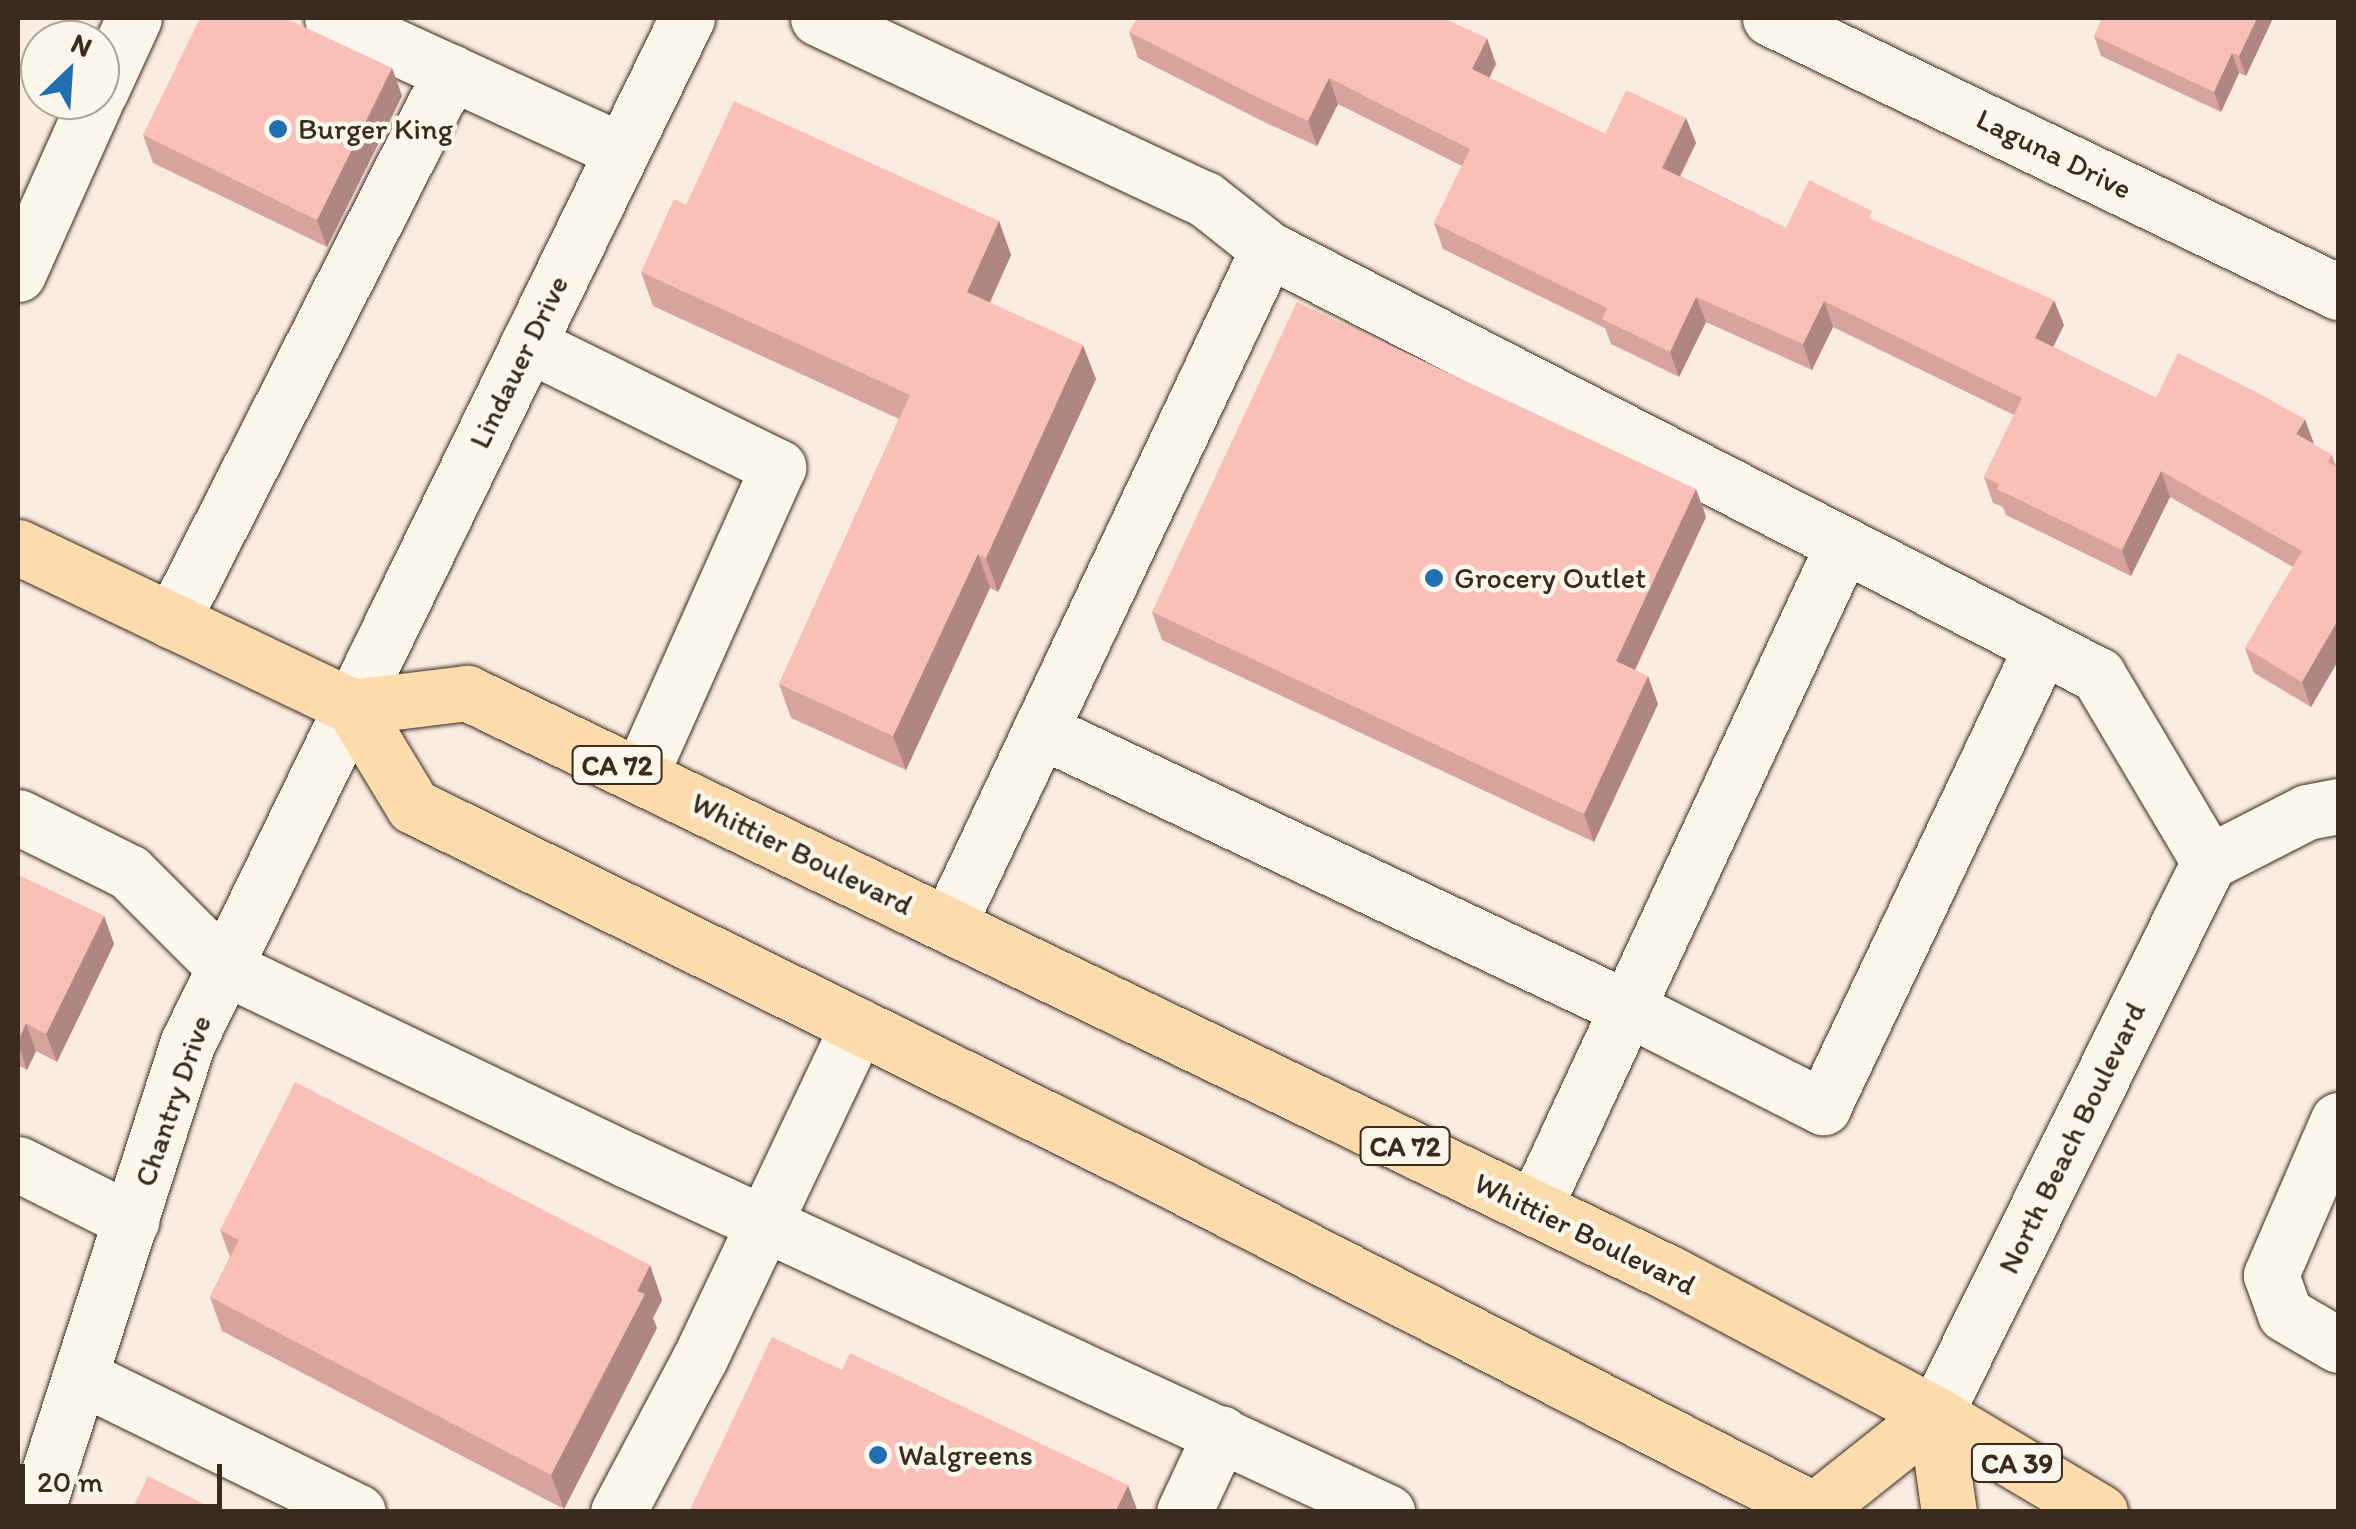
<!DOCTYPE html>
<html>
<head>
<meta charset="utf-8">
<style>
	body { margin:0 }
	#map { position:relative; width:2356px; height:1529px; overflow:hidden; background:#fbece1; font-family:Itim,sans-serif }
	div>[style] { position:absolute }
	.roads { filter:drop-shadow(0 0 2px #3b2a1e) drop-shadow(0 0 2px #3b2a1e) }
	.minor>* { height:55px; margin:-27.5px; padding:0 27.5px; transform-origin:27.5px; border-radius:27.5px; background:#fbf7ec }
	.major>* { height:55px; margin:-27.5px; padding:0 27.5px; transform-origin:27.5px; border-radius:27.5px; background:#fcdcac }
	.wall>* { inset:0; background:#d7a49d }
	.shaded-wall>* { inset:0; background:#af8680 }
	.building>* { inset:0; background:#fabfb7 }
	.dots>* { width:28px; height:28px; translate:-50% -50%; box-sizing:border-box; border:5px solid #fbf7ec; border-radius:50% }
	span { translate:-50% -50%; white-space:nowrap; text-align:center; line-height:1.15; -webkit-text-stroke:9px #fbf7ec; paint-order:stroke }
	.shield-label span { padding:2px 8px; background:#fbf7ec; border:2px solid; border-radius:8px; -webkit-text-stroke-width:0 }
	.shield-label { font-size:28px; color:#3b2a1e; font-weight:700 }
	.poi-label { font-size:30px; color:#3b2a1e }
	.left { translate:0 -50%; text-align:left }
	.street-label { font-size:30px; color:#3b2a1e }
	.frame { position:absolute; inset:0; border:20px solid #3b2a1e; pointer-events:none }
	.north { position:absolute; left:20px; top:20px; width:100px; height:100px; box-sizing:border-box; background:#fbf7ec; border:2px solid #aea59a; border-radius:50%; rotate:25deg; font-size:28px; font-weight:700; line-height:40px; text-align:center; color:#3b2a1e }
	.north::after { content:''; display:block; margin:auto; width:35px; height:45px; background:#1f6fb2; clip-path:polygon(50% 0,100% 100%,50% 72%,0 100%) }
	.scale { position:absolute; left:20px; top:1464px; width:202px; height:45px; box-sizing:border-box; border:5px solid #3b2a1e; border-top:0; padding-left:12px; font-size:30px; line-height:35px; white-space:nowrap; color:#3b2a1e; -webkit-text-stroke:8px #fbf7ec; paint-order:stroke }
</style>
</head>
<body>
<div id="map">
	<div class="roads">
		<div class="minor">
			<i style="left:332px;top:18px;width:319px;rotate:24.6deg"></i>
			<i style="left:818px;top:18px;width:427px;rotate:25.1deg"></i>
			<i style="left:1205px;top:199px;width:80px;rotate:38.4deg"></i>
			<i style="left:1770px;top:18px;width:631px;rotate:25.75deg"></i>
			<i style="left:100px;top:92px;width:81px;rotate:-65.3deg"></i>
			<i style="left:18px;top:274px;width:191px;rotate:-65.9deg"></i>
			<i style="left:528px;top:344px;width:279px;rotate:26.2deg"></i>
			<i style="left:778px;top:467px;width:338px;rotate:114.1deg"></i>
			<i style="left:172px;top:621px;width:616px;rotate:-63.06deg"></i>
			<i style="left:1040px;top:730px;width:650px;rotate:25.34deg"></i>
			<i style="left:1627px;top:1008px;width:220px;rotate:26.8deg"></i>
			<i style="left:1823px;top:1107px;width:510px;rotate:-64.59deg"></i>
			<i style="left:18px;top:817px;width:124px;rotate:26.4deg"></i>
			<i style="left:129px;top:872px;width:134px;rotate:45deg"></i>
			<i style="left:224px;top:967px;width:447px;rotate:25.6deg"></i>
			<i style="left:627px;top:1160px;width:838px;rotate:24.85deg"></i>
			<i style="left:2209px;top:862px;width:110px;rotate:-27deg"></i>
			<i style="left:2307px;top:812px;width:32px;rotate:-11deg"></i>
			<i style="left:948px;top:925px;width:748px;rotate:-64.67deg"></i>
			<i style="left:1268px;top:249px;width:933px;rotate:27.17deg"></i>
			<i style="left:2098px;top:675px;width:217px;rotate:59.3deg"></i>
			<i style="left:2338px;top:1120px;width:169px;rotate:113.4deg"></i>
			<i style="left:2271px;top:1275px;width:41px;rotate:70.3deg"></i>
			<i style="left:2285px;top:1314px;width:61px;rotate:30.3deg"></i>
			<i style="left:18px;top:1164px;width:127px;rotate:26.6deg"></i>
			<i style="left:1534px;top:1208px;width:731px;rotate:-65.01deg"></i>
			<i style="left:81px;top:1377px;width:308px;rotate:26deg"></i>
			<i style="left:1935px;top:1414px;width:616px;rotate:-63.6deg"></i>
			<i style="left:36px;top:1512px;width:494px;rotate:-72.1deg"></i>
			<i style="left:188px;top:1042px;width:1139px;rotate:-64.02deg"></i>
			<i style="left:618px;top:1512px;width:174px;rotate:-62deg"></i>
			<i style="left:700px;top:1358px;width:368px;rotate:-64.6deg"></i>
			<i style="left:1184px;top:1512px;width:87px;rotate:-64.9deg"></i>
		</div>
		<div class="major">
			<i style="left:18px;top:547px;width:371px;rotate:25.5deg"></i>
			<i style="left:353px;top:707px;width:115px;rotate:-7deg"></i>
			<i style="left:467px;top:693px;width:1337px;rotate:25.76deg"></i>
			<i style="left:1671px;top:1274px;width:299px;rotate:27.9deg"></i>
			<i style="left:1935px;top:1414px;width:192px;rotate:30.7deg"></i>
			<i style="left:353px;top:707px;width:116px;rotate:58.8deg"></i>
			<i style="left:413px;top:806px;width:840px;rotate:26.29deg"></i>
			<i style="left:1166px;top:1178px;width:733px;rotate:27.12deg"></i>
			<i style="left:1935px;top:1414px;width:99px;rotate:81.9deg"></i>
			<i style="left:1812px;top:1512px;width:157px;rotate:-38.5deg"></i>
		</div>
	</div>
	<div class="wall">
		<i style="clip-path:polygon(2273px 18px,2246px 76px,2239px 73px,2221px 112px,2101px 56px,2094px 36px)"></i>
		<i style="clip-path:polygon(1129px 32px,1496px 64px,1489px 78px,1605px 134px,1686px 118px,1696px 143px,1680px 176px,1786px 228px,1876px 221px,2064px 325px,2053px 347px,2156px 398px,2314px 445px,2332px 455px,2336px 466px,2338px 468px,2338px 661px,2311px 707px,2254px 673px,2245px 648px,2293px 567px,2170px 497px,2131px 576px,2006px 515px,2003px 507px,1993px 503px,1984px 477px,2014px 415px,1833px 327px,1812px 370px,1706px 322px,1679px 377px,1611px 344px,1605px 328px,1443px 249px,1434px 223px,1462px 166px,1338px 104px,1317px 146px,1266px 123px,1138px 58px)"></i>
		<i style="clip-path:polygon(392px 68px,402px 96px,327px 247px,153px 163px,143px 135px)"></i>
		<i style="clip-path:polygon(686px 205px,999px 221px,1011px 255px,990px 303px,1096px 379px,998px 592px,990px 588px,906px 770px,791px 718px,779px 684px,899px 419px,653px 306px,641px 272px)"></i>
		<i style="clip-path:polygon(1696px 489px,1706px 517px,1635px 670px,1658px 704px,1594px 842px,1162px 640px,1152px 612px)"></i>
		<i style="clip-path:polygon(18px 875px,104px 916px,114px 944px,57px 1062px,36px 1051px,27px 1070px,18px 1065px)"></i>
		<i style="clip-path:polygon(220px 1230px,650px 1265px,662px 1300px,653px 1318px,657px 1328px,564px 1509px,222px 1331px,210px 1297px,230px 1257px)"></i>
	</div>
	<div class="shaded-wall">
		<i style="clip-path:polygon(2257px 18px,2273px 18px,2246px 76px,2239px 56px)"></i>
		<i style="clip-path:polygon(1487px 38px,1496px 64px,1481px 95px,1472px 69px)"></i>
		<i style="clip-path:polygon(2232px 53px,2239px 73px,2221px 112px,2214px 92px)"></i>
		<i style="clip-path:polygon(392px 68px,402px 96px,327px 247px,317px 220px)"></i>
		<i style="clip-path:polygon(1329px 78px,1338px 104px,1317px 146px,1308px 121px)"></i>
		<i style="clip-path:polygon(1686px 118px,1696px 143px,1672px 193px,1662px 168px)"></i>
		<i style="clip-path:polygon(999px 221px,1011px 255px,979px 326px,967px 292px)"></i>
		<i style="clip-path:polygon(1696px 297px,1706px 322px,1679px 377px,1670px 352px)"></i>
		<i style="clip-path:polygon(2054px 300px,2064px 325px,2045px 363px,2035px 338px)"></i>
		<i style="clip-path:polygon(1824px 301px,1833px 327px,1812px 370px,1803px 344px)"></i>
		<i style="clip-path:polygon(1083px 345px,1096px 379px,998px 592px,986px 558px)"></i>
		<i style="clip-path:polygon(2305px 419px,2314px 444px,2296px 434px)"></i>
		<i style="clip-path:polygon(2161px 471px,2170px 497px,2131px 576px,2122px 550px)"></i>
		<i style="clip-path:polygon(1696px 489px,1706px 517px,1626px 689px,1616px 661px)"></i>
		<i style="clip-path:polygon(978px 554px,990px 588px,906px 770px,893px 736px)"></i>
		<i style="clip-path:polygon(2338px 620px,2338px 661px,2311px 707px,2302px 682px)"></i>
		<i style="clip-path:polygon(1648px 676px,1658px 704px,1594px 842px,1584px 814px)"></i>
		<i style="clip-path:polygon(104px 916px,114px 944px,57px 1062px,46px 1034px)"></i>
		<i style="clip-path:polygon(26px 1023px,36px 1051px,27px 1070px,18px 1043px)"></i>
		<i style="clip-path:polygon(650px 1265px,662px 1300px,653px 1318px,657px 1328px,564px 1509px,551px 1475px)"></i>
		<i style="clip-path:polygon(1128px 1485px,1138px 1512px,1115px 1512px)"></i>
	</div>
	<div class="building">
		<i style="clip-path:polygon(200px 18px,285px 18px,392px 68px,317px 220px,143px 135px)"></i>
		<i style="clip-path:polygon(1137px 18px,1443px 18px,1487px 38px,1472px 69px,1605px 134px,1626px 90px,1686px 118px,1662px 168px,1786px 228px,1809px 180px,1872px 211px,1869px 218px,2054px 300px,2035px 338px,2156px 398px,2178px 353px,2260px 394px,2305px 419px,2296px 434px,2332px 455px,2328px 462px,2338px 468px,2338px 620px,2302px 682px,2245px 648px,2302px 551px,2161px 471px,2122px 550px,1997px 489px,1999px 484px,1984px 477px,2022px 398px,1824px 301px,1803px 344px,1696px 297px,1670px 352px,1602px 319px,1607px 308px,1434px 223px,1470px 149px,1329px 78px,1308px 121px,1257px 97px,1129px 32px)"></i>
		<i style="clip-path:polygon(2102px 18px,2257px 18px,2239px 56px,2232px 53px,2214px 92px,2094px 36px)"></i>
		<i style="clip-path:polygon(734px 101px,999px 221px,967px 292px,1083px 345px,986px 558px,978px 554px,893px 736px,779px 684px,910px 395px,641px 272px,674px 199px,686px 205px)"></i>
		<i style="clip-path:polygon(1297px 302px,1696px 489px,1616px 661px,1648px 676px,1584px 814px,1152px 612px)"></i>
		<i style="clip-path:polygon(18px 875px,104px 916px,46px 1034px,26px 1023px,18px 1041px)"></i>
		<i style="clip-path:polygon(295px 1082px,650px 1265px,637px 1291px,645px 1294px,551px 1475px,210px 1297px,239px 1240px,220px 1230px)"></i>
		<i style="clip-path:polygon(772px 1337px,842px 1370px,850px 1353px,1128px 1485px,1115px 1512px,689px 1512px)"></i>
		<i style="clip-path:polygon(148px 1476px,220px 1512px,131px 1512px)"></i>
	</div>
	<div class="dots">
		<i style="left:278px;top:129px;background:#1f6fb2"></i>
		<i style="left:1434px;top:578px;background:#1f6fb2"></i>
		<i style="left:878px;top:1455px;background:#1f6fb2"></i>
	</div>
	<div class="shield-label">
		<span style="left:617px;top:765px">CA 72</span>
		<span style="left:1405px;top:1146px">CA 72</span>
		<span style="left:2017px;top:1463px">CA 39</span>
	</div>
	<div class="poi-label">
		<span class="left" style="left:298px;top:129px">Burger King</span>
		<span class="left" style="left:1454px;top:578px">Grocery Outlet</span>
		<span class="left" style="left:898px;top:1455px">Walgreens</span>
	</div>
	<div class="street-label">
		<span style="left:2054px;top:154px;rotate:26deg">Laguna Drive</span>
		<span style="left:519px;top:362px;rotate:-64deg">Lindauer Drive</span>
		<span style="left:802px;top:854px;rotate:26deg">Whittier Boulevard</span>
		<span style="left:173px;top:1101px;rotate:-71deg">Chantry Drive</span>
		<span style="left:2072px;top:1138px;rotate:-64deg">North Beach Boulevard</span>
		<span style="left:1585px;top:1234px;rotate:26deg">Whittier Boulevard</span>
	</div>
	<div class="frame"></div>
	<div class="north">N</div>
	<div class="scale">20 m</div>
</div>
</body>
</html>
